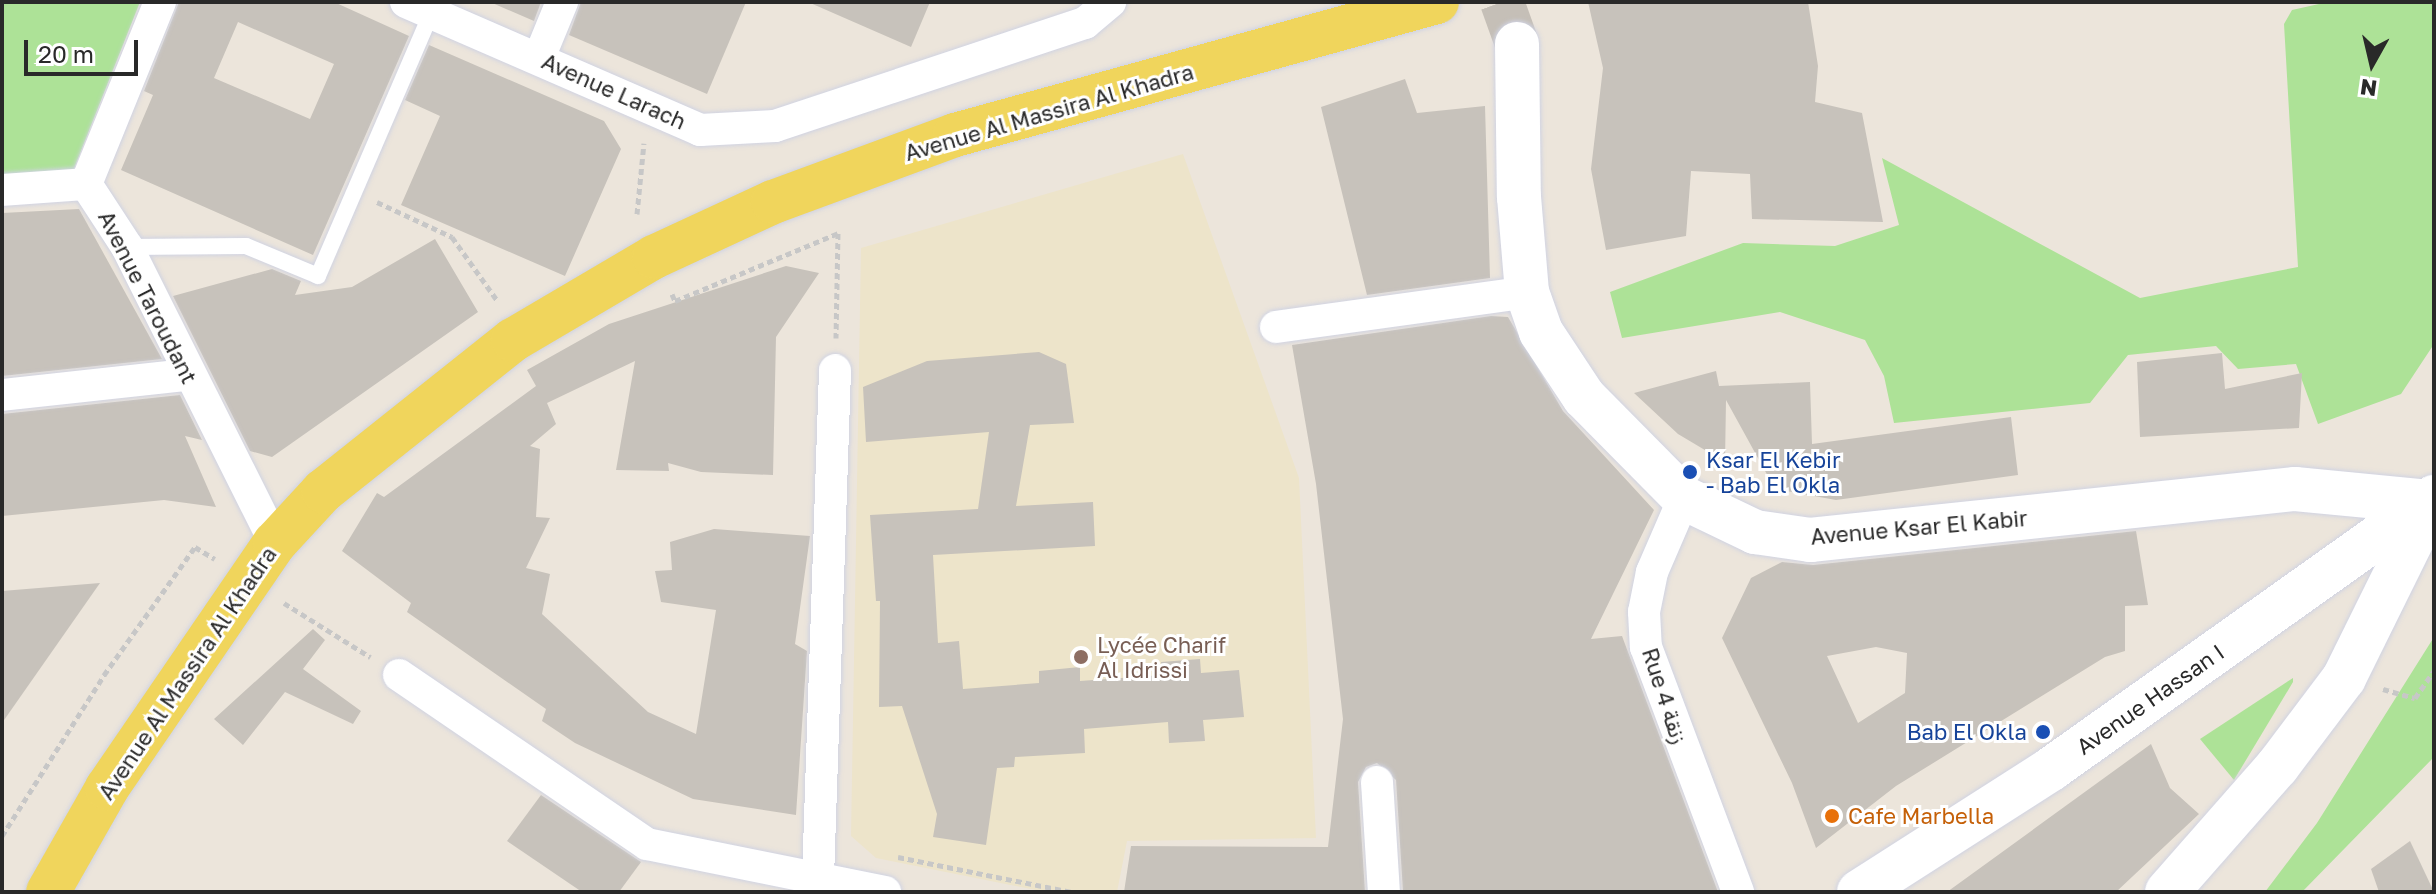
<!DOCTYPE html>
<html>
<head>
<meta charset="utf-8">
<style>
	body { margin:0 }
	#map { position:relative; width:2436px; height:894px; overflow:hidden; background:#ece5db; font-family:"Golos Text","Noto Sans Arabic",sans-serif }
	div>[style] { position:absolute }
	.education>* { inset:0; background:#ede4ca }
	.green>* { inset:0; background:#ade297 }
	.building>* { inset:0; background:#c7c2bb }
	.secondary-tunnel>* { height:44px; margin-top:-22px; transform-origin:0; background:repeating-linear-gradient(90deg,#c5bfb7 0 44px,transparent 0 66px) }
	.path>* { height:5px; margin-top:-2.5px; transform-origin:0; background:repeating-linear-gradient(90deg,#c7c7c7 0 6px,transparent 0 10px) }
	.roads { filter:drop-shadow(0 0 2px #d0d3e2) drop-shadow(0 0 2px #d0d3e2) }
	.lane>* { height:16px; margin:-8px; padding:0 8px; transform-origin:8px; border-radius:8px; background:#fff }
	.street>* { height:32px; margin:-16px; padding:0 16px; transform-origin:16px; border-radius:16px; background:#fff }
	.secondary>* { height:44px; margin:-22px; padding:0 22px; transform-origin:22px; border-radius:22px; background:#fff }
	.primary>* { height:44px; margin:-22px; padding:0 22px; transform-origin:22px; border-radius:22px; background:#f0d55c }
	.dots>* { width:22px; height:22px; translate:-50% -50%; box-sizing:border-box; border:4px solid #fff; border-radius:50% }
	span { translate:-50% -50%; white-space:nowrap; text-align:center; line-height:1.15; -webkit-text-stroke:6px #fff; paint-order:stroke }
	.street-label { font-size:22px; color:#292929 }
	.transit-label { font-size:22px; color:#164399 }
	.left { translate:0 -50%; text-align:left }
	.right { translate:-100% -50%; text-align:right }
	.education-label { font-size:22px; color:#785e54 }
	.food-label { font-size:22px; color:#c56008 }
	.frame { position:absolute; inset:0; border:4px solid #292929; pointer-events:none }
	.north { position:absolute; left:2332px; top:24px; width:80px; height:80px; -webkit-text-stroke:6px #fff; paint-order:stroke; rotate:188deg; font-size:22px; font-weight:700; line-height:32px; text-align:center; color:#292929 }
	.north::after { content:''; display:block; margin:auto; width:28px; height:36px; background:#292929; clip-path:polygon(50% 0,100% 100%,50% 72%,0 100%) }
	.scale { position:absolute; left:24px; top:40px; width:114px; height:36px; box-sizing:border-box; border:4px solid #292929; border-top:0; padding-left:10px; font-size:24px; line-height:28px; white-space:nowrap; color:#292929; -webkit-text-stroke:6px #fff; paint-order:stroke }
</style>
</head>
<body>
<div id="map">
	<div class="education">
		<i style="clip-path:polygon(1183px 154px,1299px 478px,1316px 838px,1127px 841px,1117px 892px,1046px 892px,876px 858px,851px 836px,861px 248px)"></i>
	</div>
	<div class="green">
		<i style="clip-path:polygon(2px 2px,140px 2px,73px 171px,2px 175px)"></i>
		<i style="clip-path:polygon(2328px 2px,2434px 2px,2434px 344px,2401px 394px,2318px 424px,2296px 364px,2238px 369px,2216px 346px,2128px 355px,2090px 403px,1894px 423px,1884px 376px,1865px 340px,1780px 312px,1622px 338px,1610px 292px,1743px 243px,1835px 246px,1899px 225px,1882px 158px,2140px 298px,2298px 267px,2284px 24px,2292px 10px)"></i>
		<i style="clip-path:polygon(2434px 637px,2434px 757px,2302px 892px,2265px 892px,2317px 823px)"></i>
		<i style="clip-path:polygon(2293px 678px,2293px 682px,2234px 780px,2200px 739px)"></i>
	</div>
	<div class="building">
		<i style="clip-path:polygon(evenodd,179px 2px,334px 2px,409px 36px,313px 255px,121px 170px,153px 95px,144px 91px,179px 2px,238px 22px,334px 64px,310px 119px,214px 78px,238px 22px)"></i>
		<i style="clip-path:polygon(490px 2px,541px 2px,534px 21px)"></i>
		<i style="clip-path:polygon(581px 2px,746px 2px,707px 94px,569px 35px)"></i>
		<i style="clip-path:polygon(808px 2px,930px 2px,911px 47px)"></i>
		<i style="clip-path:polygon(1588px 2px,1808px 2px,1818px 66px,1815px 102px,1862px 113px,1883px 222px,1752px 219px,1750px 174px,1691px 171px,1686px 236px,1606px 250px,1591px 169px,1603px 68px)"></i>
		<i style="clip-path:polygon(429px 45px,604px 121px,621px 149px,565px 276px,401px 205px,440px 116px,405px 100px)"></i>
		<i style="clip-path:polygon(1405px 79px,1417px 113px,1485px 106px,1490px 278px,1367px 295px,1321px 107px)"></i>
		<i style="clip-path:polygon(79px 209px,162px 359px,2px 376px,2px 213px)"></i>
		<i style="clip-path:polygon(435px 239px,478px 312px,272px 457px,250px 451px,173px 296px,272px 269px,301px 281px,295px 295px,352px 287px)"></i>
		<i style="clip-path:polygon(786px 266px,819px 273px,776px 337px,773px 475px,701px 472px,668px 463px,669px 471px,616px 470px,635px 361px,547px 403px,556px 424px,530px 446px,540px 449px,536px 517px,550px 518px,526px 568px,550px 574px,542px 614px,648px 712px,696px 734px,716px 610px,661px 602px,655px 571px,672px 570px,670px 542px,714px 529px,810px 536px,795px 644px,807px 651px,796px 815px,693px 799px,575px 743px,542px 721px,546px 709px,407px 612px,411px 603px,342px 551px,377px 493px,384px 497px,536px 386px,527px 370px,609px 324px)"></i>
		<i style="clip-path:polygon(1491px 316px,1508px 317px,1563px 411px,1654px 510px,1591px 639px,1622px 636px,1718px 892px,1403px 892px,1396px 780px,1377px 763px,1366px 767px,1358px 782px,1365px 892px,1124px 892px,1131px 846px,1328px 847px,1343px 719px,1316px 484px,1292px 345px)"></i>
		<i style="clip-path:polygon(1039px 352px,1066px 364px,1074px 423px,1030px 425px,1016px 506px,1093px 502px,1095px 546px,933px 555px,938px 643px,959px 641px,963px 689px,1039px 683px,1039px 671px,1080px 667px,1080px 681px,1162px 675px,1161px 662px,1200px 659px,1201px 673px,1239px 670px,1244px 717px,1203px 720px,1205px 741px,1169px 743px,1168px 722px,1084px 729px,1085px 753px,1015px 757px,1014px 767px,997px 768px,986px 845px,933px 837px,937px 814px,902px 706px,879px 707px,880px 601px,876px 601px,870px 515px,978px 509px,989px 432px,866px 442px,863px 387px,927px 361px)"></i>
		<i style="clip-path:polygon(2222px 353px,2225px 389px,2302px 373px,2299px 428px,2140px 437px,2137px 362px)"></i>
		<i style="clip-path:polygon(1716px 371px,1719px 386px,1810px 382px,1812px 444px,2011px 417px,2018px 475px,1836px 500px,1775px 489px,1726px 400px,1725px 462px,1678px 434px,1634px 393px)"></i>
		<i style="clip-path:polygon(180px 395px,202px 440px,185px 436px,216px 507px,164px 500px,2px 516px,2px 414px)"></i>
		<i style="clip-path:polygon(evenodd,2136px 531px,2148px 605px,2125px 606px,2125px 651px,2105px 657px,1896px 786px,1816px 848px,1792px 783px,1722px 638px,1751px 578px,1782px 562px,1813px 565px,2136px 531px,1876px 647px,1907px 653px,1905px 693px,1858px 723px,1827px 656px,1876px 647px)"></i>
		<i style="clip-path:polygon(100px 583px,2px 723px,2px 591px)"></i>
		<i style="clip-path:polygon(313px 629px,325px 640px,303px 669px,361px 711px,353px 724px,285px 692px,243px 745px,214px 719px)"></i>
		<i style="clip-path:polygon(2151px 744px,2170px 788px,2199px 814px,2116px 892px,1947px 892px)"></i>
		<i style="clip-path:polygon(541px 795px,641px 862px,619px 892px,582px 892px,507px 841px)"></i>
		<i style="clip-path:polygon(2410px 841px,2434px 892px,2379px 892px,2371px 869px)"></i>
	</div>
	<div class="secondary-tunnel">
		<i style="left:1502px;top:2px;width:45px;rotate:70.3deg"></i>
	</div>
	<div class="path">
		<i style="left:377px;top:202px;width:83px;rotate:25deg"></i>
		<i style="left:452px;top:237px;width:77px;rotate:54.5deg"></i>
		<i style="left:637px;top:214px;width:71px;rotate:-84.4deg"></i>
		<i style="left:672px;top:294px;width:8px;rotate:67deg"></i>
		<i style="left:675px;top:301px;width:177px;rotate:-22.6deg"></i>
		<i style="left:838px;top:233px;width:105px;rotate:91.1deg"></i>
		<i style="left:284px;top:603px;width:102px;rotate:32.1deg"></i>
		<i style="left:2383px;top:689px;width:33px;rotate:16deg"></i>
		<i style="left:2415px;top:698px;width:33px;rotate:-55deg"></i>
		<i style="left:2px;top:836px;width:191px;rotate:-57.6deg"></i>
		<i style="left:104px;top:675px;width:157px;rotate:-54.6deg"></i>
		<i style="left:195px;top:547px;width:23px;rotate:31deg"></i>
		<i style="left:898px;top:857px;width:177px;rotate:11.4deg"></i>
	</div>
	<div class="roads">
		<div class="lane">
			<i style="left:127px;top:247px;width:119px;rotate:-0.5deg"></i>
			<i style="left:246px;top:246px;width:78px;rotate:22.6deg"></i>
			<i style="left:318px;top:276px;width:286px;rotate:-66.7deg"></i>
		</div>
		<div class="street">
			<i style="left:160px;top:2px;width:196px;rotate:112.1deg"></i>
			<i style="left:86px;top:184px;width:75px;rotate:56.9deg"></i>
			<i style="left:127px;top:247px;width:331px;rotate:63.4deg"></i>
			<i style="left:406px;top:2px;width:321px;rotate:23.5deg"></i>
			<i style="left:700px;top:130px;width:75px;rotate:-3.1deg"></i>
			<i style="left:775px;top:126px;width:327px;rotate:-18.4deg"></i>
			<i style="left:1085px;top:23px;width:33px;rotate:-40deg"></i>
			<i style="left:539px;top:58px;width:61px;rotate:-67.7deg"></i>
			<i style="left:2px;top:190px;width:84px;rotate:-4.1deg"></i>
			<i style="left:1276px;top:327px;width:253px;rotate:-7.9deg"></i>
			<i style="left:2px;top:395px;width:186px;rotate:-6.2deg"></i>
			<i style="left:1684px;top:498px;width:81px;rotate:113.4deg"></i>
			<i style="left:1652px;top:572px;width:41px;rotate:101.3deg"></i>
			<i style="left:1644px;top:612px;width:35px;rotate:87deg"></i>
			<i style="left:1646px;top:647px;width:262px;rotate:69.4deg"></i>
			<i style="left:399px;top:675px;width:300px;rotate:34.3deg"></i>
			<i style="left:647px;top:844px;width:243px;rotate:11.4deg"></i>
			<i style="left:1377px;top:782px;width:110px;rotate:86.4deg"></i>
			<i style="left:818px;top:878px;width:508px;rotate:-88.08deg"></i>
		</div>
		<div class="secondary">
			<i style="left:1517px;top:44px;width:153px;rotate:89.3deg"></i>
			<i style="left:1519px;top:197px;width:95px;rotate:85.2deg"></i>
			<i style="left:1527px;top:292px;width:42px;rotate:70.7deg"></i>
			<i style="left:1541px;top:332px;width:78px;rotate:56.5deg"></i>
			<i style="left:1584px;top:397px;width:142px;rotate:45.3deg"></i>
			<i style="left:1684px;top:498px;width:79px;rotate:25.6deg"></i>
			<i style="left:1755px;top:532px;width:56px;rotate:8.3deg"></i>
			<i style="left:1810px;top:540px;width:488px;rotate:-6deg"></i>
			<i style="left:2295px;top:489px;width:137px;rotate:5.5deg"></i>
			<i style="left:1859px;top:892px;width:228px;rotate:-32.6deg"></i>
			<i style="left:2051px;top:769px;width:470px;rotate:-35.4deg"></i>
			<i style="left:2167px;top:892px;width:167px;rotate:-48.7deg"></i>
			<i style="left:2277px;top:767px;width:111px;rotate:-53deg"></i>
			<i style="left:2344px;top:678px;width:194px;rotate:-63.7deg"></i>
		</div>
		<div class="primary">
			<i style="left:48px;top:892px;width:120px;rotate:-60.4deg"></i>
			<i style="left:107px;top:788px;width:297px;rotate:-55.6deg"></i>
			<i style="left:275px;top:543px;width:71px;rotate:-47.3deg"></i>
			<i style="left:323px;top:491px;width:243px;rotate:-38.5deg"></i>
			<i style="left:513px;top:340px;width:164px;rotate:-30.5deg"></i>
			<i style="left:654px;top:257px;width:131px;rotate:-24.8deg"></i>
			<i style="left:773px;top:202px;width:194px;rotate:-20.2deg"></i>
			<i style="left:955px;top:135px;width:500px;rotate:-15.43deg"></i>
		</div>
	</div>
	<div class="dots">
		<i style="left:1690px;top:472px;background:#1a4fb4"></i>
		<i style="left:1081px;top:657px;background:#8d6e63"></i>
		<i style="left:2043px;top:732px;background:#1a4fb4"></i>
		<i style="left:1832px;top:816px;background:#e8710a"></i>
	</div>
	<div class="street-label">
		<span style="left:614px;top:91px;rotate:24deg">Avenue Larach</span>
		<span style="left:1049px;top:112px;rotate:-16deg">Avenue Al Massira Al Khadra</span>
		<span style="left:148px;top:297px;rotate:63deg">Avenue Taroudant</span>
		<span style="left:1919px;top:527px;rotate:-5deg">Avenue Ksar El Kabir</span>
		<span style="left:187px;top:673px;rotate:-56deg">Avenue Al Massira Al Khadra</span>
		<span style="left:1665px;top:696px;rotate:72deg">Rue 4 زنقة</span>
		<span style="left:2150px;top:699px;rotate:-35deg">Avenue Hassan I</span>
	</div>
	<div class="transit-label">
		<span class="left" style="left:1706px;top:472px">Ksar El Kebir<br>- Bab El Okla</span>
		<span class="right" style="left:2027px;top:732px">Bab El Okla</span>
	</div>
	<div class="education-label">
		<span class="left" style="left:1097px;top:657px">Lycée Charif<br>Al Idrissi</span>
	</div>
	<div class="food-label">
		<span class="left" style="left:1848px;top:816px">Cafe Marbella</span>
	</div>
	<div class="frame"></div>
	<div class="north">N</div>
	<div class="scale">20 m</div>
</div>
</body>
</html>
